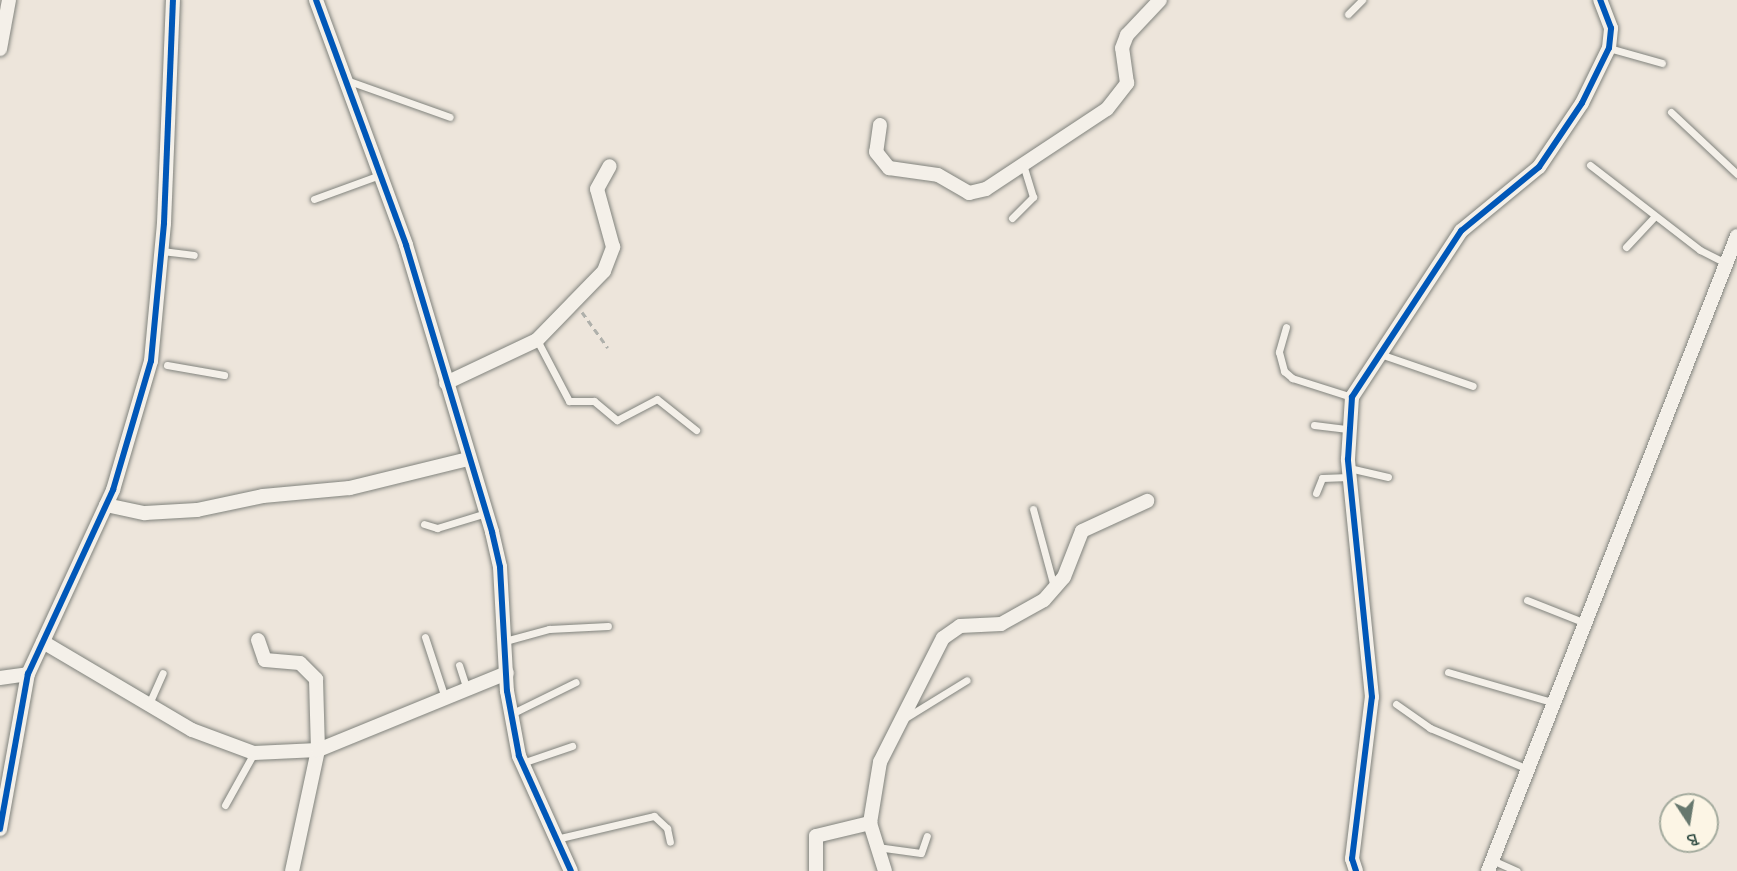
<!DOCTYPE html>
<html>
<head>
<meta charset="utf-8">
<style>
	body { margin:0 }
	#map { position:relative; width:1737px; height:871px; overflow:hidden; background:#ede5db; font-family:"Indie Flower",sans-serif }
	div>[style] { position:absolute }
	.path>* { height:3px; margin-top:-1.5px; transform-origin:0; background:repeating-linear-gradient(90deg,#afb0ab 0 6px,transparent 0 10.5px) }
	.roads { filter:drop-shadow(0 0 2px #81837d) drop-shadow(0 0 2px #81837d) }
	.service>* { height:7px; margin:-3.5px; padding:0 3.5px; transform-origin:3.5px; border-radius:3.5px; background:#f4f0e9 }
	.minor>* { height:14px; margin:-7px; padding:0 7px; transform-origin:7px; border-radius:7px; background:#f4f0e9 }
	.cycleway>* { height:6px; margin:-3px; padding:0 3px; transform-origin:3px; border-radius:3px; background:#0057b8 }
	span { translate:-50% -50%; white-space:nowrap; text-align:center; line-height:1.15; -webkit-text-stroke:6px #fcf5e5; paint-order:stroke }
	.north { position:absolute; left:1659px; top:793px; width:60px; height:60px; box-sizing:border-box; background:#fcf5e5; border:2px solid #a4ab9e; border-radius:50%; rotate:168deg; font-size:16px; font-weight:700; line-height:24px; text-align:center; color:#1f3d34 }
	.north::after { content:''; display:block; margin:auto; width:21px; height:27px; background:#67786e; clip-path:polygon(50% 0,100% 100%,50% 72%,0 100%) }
</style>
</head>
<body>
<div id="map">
	<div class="path">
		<i style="left:582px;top:312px;width:44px;rotate:54.2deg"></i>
	</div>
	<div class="roads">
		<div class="service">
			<i style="left:1348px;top:14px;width:20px;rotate:-45deg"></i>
			<i style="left:1609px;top:48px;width:55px;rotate:15.8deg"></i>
			<i style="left:346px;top:80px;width:110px;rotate:19.6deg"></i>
			<i style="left:1671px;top:112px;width:91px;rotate:43.2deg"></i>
			<i style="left:1590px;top:165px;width:139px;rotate:37.7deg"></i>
			<i style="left:1700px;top:250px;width:29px;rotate:27deg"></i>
			<i style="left:314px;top:199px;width:70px;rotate:-20deg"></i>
			<i style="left:1012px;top:218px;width:30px;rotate:-45deg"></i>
			<i style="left:1033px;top:197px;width:34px;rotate:-107deg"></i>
			<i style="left:1626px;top:247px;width:42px;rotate:-46.9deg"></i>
			<i style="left:162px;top:251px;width:32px;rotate:7deg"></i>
			<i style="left:1286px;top:327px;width:26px;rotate:106deg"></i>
			<i style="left:1279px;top:352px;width:20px;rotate:75deg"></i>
			<i style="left:1284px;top:371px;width:11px;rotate:41deg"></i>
			<i style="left:1292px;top:378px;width:63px;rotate:17.6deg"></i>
			<i style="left:537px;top:340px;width:69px;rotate:62.3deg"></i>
			<i style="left:569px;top:401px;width:25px"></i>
			<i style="left:594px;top:401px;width:30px;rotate:40deg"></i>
			<i style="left:617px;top:420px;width:45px;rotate:-27.7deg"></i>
			<i style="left:657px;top:399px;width:50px;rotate:38.5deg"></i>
			<i style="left:1380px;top:354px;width:98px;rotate:19deg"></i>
			<i style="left:167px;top:365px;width:58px;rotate:10deg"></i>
			<i style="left:1314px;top:425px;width:34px;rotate:7deg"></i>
			<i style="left:1349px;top:468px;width:40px;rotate:13deg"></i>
			<i style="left:1316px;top:493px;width:16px;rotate:-68deg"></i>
			<i style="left:1322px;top:478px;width:27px;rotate:-2deg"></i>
			<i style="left:1033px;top:509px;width:81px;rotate:74.9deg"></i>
			<i style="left:424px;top:524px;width:14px;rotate:17deg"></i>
			<i style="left:437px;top:528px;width:51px;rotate:-17deg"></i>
			<i style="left:1527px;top:600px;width:62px;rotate:21.6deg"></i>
			<i style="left:425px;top:637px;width:64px;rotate:71.8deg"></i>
			<i style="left:505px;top:641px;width:46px;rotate:-15.3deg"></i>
			<i style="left:549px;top:629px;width:59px;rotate:-2.9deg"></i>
			<i style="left:459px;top:665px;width:25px;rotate:72deg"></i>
			<i style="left:1448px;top:672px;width:111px;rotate:16.2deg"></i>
			<i style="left:1396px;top:704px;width:42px;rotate:35.2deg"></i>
			<i style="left:1430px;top:728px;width:106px;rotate:22.7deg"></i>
			<i style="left:148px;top:706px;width:36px;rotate:-66deg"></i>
			<i style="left:511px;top:714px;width:72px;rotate:-26.2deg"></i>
			<i style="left:907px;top:717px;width:70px;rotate:-31.7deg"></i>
			<i style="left:522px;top:763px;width:53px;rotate:-18.8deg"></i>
			<i style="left:225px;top:805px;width:60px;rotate:-60.9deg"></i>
			<i style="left:556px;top:839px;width:101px;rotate:-13.2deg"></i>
			<i style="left:654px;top:816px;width:18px;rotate:43deg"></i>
			<i style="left:667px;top:828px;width:14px;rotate:78deg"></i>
			<i style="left:877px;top:847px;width:44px;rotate:7.8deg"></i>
			<i style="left:921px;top:853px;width:18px;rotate:-71deg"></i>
			<i style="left:1492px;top:860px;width:27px;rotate:24deg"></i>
		</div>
		<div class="minor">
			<i style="left:316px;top:0;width:261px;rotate:69.8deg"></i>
			<i style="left:406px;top:245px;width:300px;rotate:73.3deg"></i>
			<i style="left:492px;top:532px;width:36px;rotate:77deg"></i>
			<i style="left:500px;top:567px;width:124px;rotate:86.8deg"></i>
			<i style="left:507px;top:691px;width:66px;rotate:79.5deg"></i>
			<i style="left:519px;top:756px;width:126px;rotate:65.7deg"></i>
			<i style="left:0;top:49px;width:50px;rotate:-79.6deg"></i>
			<i style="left:880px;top:125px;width:27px;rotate:98deg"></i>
			<i style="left:876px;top:152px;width:21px;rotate:51deg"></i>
			<i style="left:889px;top:168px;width:49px;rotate:8.1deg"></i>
			<i style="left:938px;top:175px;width:36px;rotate:30deg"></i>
			<i style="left:969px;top:193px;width:17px;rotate:-13deg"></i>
			<i style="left:986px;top:189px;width:145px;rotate:-33.5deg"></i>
			<i style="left:1107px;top:109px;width:33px;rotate:-52deg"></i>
			<i style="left:1127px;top:83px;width:35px;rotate:-98deg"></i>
			<i style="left:1122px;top:48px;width:14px;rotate:-69deg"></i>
			<i style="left:1127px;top:35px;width:48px;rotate:-46.7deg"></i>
			<i style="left:446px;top:383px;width:101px;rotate:-25.3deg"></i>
			<i style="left:537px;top:340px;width:96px;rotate:-45.8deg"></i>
			<i style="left:604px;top:271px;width:26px;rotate:-69deg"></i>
			<i style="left:613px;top:247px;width:60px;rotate:-105.4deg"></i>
			<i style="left:597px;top:189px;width:26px;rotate:-61deg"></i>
			<i style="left:106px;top:505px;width:40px;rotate:12deg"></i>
			<i style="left:145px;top:513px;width:52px;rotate:-3.3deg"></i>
			<i style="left:197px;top:510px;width:67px;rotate:-12deg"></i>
			<i style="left:263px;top:496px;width:87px;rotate:-5.3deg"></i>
			<i style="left:350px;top:488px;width:122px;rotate:-13.8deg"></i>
			<i style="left:258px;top:640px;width:21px;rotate:71deg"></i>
			<i style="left:265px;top:660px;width:35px;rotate:5deg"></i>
			<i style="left:300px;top:663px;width:23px;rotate:45deg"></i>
			<i style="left:316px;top:679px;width:71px;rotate:88.4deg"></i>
			<i style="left:318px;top:750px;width:124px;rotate:102.1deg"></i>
			<i style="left:43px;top:642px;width:173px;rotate:30.6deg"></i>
			<i style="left:192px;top:730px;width:66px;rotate:20.4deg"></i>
			<i style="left:254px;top:753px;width:64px;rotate:-2.7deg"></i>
			<i style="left:318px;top:750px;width:204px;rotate:-22.2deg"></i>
			<i style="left:0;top:678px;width:28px;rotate:-8deg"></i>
			<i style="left:0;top:829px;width:158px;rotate:-79.8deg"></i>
			<i style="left:28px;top:674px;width:203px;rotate:-65.2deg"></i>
			<i style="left:113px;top:490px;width:134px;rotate:-73.6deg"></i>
			<i style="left:151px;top:361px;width:139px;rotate:-84.6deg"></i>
			<i style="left:164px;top:223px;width:223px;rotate:-87.7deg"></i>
			<i style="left:816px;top:871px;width:35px;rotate:-90deg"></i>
			<i style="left:816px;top:836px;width:56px;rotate:-13.5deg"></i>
			<i style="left:885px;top:871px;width:50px;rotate:-107.4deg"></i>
			<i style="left:870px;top:823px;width:62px;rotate:-80.7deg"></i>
			<i style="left:880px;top:762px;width:139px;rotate:-63.1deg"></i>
			<i style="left:943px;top:638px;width:21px;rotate:-35deg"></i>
			<i style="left:960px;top:626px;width:41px;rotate:-2.8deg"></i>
			<i style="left:1001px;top:624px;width:49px;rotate:-29.2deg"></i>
			<i style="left:1044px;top:600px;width:30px;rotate:-49deg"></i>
			<i style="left:1064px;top:577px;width:49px;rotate:-68.6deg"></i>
			<i style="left:1082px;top:531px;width:72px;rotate:-24.8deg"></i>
			<i style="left:1356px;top:871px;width:13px;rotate:-108deg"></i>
			<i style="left:1352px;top:859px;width:163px;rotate:-83deg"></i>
			<i style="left:1372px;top:697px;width:239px;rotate:-95.8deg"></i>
			<i style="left:1348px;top:459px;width:62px;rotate:-86.3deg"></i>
			<i style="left:1352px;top:397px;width:199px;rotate:-56.7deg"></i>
			<i style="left:1461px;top:231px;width:101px;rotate:-39.4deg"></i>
			<i style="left:1539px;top:167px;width:77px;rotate:-56.1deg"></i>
			<i style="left:1582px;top:103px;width:61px;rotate:-63.9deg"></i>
			<i style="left:1609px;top:48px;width:20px;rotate:-84deg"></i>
			<i style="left:1611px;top:28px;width:30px;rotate:-111deg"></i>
			<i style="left:1488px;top:871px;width:682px;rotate:-68.59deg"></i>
		</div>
	</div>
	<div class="cycleway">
		<i style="left:316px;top:0;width:261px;rotate:69.8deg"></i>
		<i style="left:406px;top:245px;width:300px;rotate:73.3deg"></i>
		<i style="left:492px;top:532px;width:36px;rotate:77deg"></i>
		<i style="left:500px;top:567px;width:124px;rotate:86.8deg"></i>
		<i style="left:507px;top:691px;width:66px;rotate:79.5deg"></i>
		<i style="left:519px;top:756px;width:126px;rotate:65.7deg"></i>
		<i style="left:0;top:829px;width:158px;rotate:-79.8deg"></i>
		<i style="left:28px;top:674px;width:203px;rotate:-65.2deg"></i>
		<i style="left:113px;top:490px;width:134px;rotate:-73.6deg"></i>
		<i style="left:151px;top:361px;width:139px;rotate:-84.6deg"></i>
		<i style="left:164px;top:223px;width:223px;rotate:-87.7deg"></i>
		<i style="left:1356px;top:871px;width:13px;rotate:-108deg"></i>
		<i style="left:1352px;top:859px;width:163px;rotate:-83deg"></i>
		<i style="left:1372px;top:697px;width:239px;rotate:-95.8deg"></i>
		<i style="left:1348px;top:459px;width:62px;rotate:-86.3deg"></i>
		<i style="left:1352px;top:397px;width:199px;rotate:-56.7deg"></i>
		<i style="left:1461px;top:231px;width:101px;rotate:-39.4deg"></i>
		<i style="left:1539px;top:167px;width:77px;rotate:-56.1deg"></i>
		<i style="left:1582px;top:103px;width:61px;rotate:-63.9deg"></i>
		<i style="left:1609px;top:48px;width:20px;rotate:-84deg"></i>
		<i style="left:1611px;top:28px;width:30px;rotate:-111deg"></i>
	</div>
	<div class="north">B</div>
</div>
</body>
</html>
